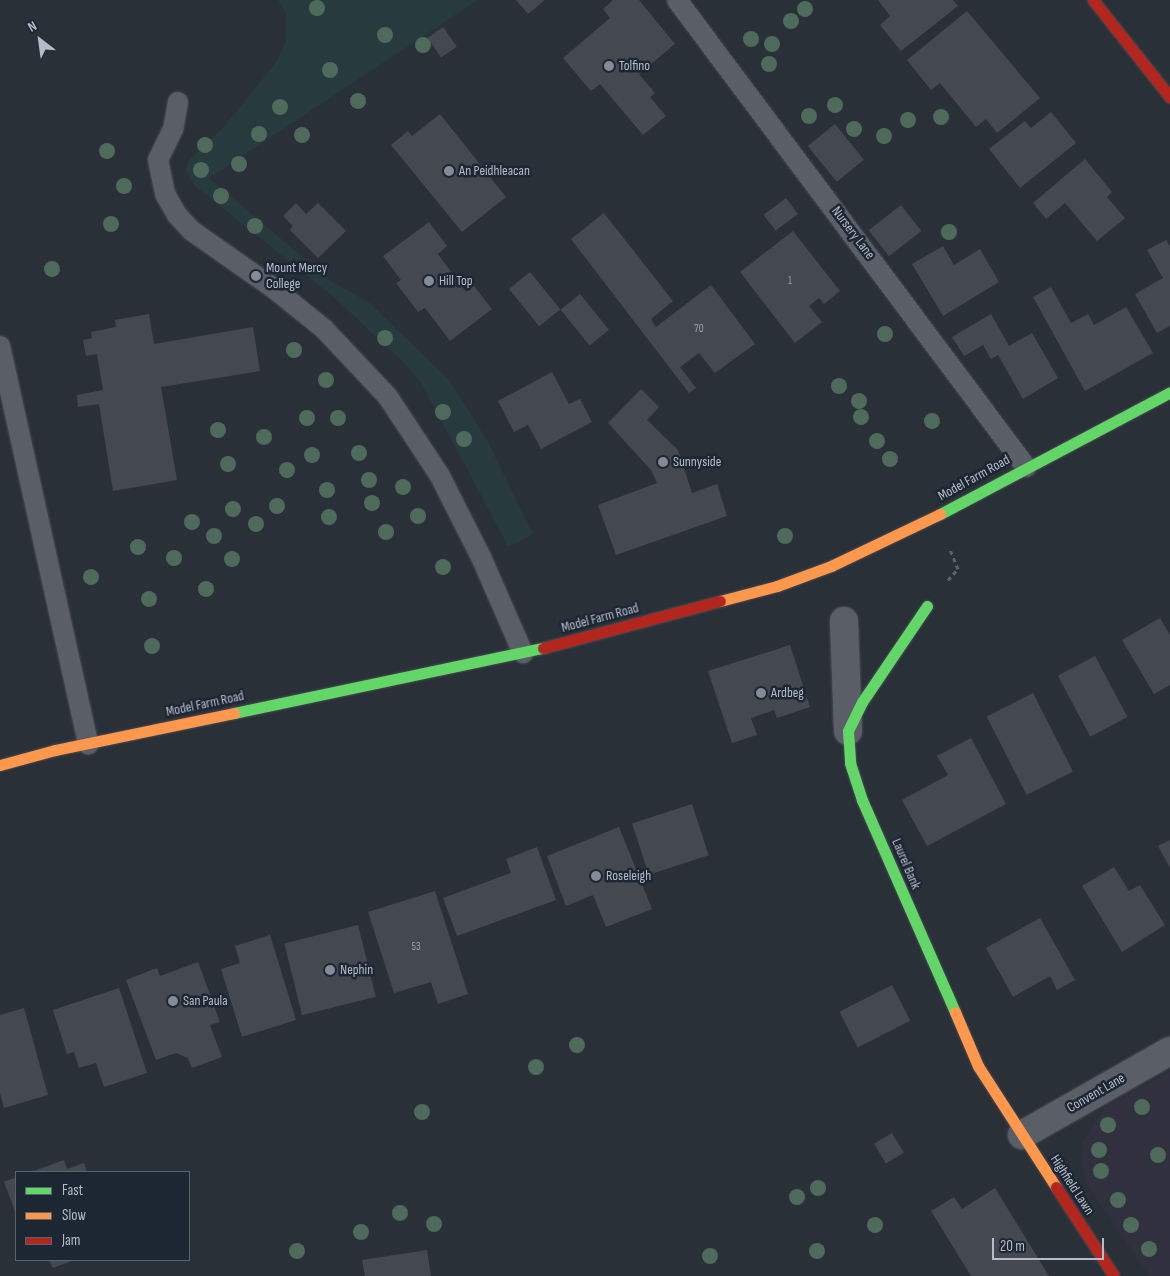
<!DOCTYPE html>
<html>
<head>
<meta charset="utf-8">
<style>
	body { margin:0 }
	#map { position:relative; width:1170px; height:1276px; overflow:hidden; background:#2a3038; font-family:"Sofia Sans Condensed",sans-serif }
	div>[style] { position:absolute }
	.medical>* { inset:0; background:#31303e }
	.green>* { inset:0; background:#273a3e }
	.building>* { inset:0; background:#444950; transform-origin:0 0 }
	.path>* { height:3px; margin-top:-1.5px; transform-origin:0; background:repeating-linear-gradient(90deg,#5d636a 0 4px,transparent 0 8px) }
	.roads { filter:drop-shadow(0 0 1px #484c53) drop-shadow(0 0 1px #484c53) }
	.lane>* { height:20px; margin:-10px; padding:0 10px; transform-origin:10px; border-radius:10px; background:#5a5e66 }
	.street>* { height:28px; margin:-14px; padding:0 14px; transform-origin:14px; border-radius:14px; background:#5a5e66 }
	.fast>* { height:11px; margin:-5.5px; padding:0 5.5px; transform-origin:5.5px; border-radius:5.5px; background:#63d668 }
	.slow>* { height:11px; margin:-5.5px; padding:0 5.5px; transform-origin:5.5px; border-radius:5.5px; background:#ff974d }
	.jam>* { height:11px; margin:-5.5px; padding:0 5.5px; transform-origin:5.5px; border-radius:5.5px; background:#b3261e }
	.trees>* { width:16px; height:16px; margin:-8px; border-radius:50%; background:#4e6a5a }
	.dots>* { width:14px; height:14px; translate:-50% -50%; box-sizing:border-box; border:2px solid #1d2633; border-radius:50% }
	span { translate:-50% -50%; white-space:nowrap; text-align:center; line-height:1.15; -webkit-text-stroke:5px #1d2633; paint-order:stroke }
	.number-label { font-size:11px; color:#989fab }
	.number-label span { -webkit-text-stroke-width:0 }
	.poi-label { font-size:14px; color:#b4bcc9 }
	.left { translate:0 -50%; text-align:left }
	.street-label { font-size:14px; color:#b4bcc9 }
	.legend { position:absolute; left:15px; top:1171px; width:175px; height:90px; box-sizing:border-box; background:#1d2633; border:1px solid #59626f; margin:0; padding:6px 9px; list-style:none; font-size:15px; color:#b4bcc9 }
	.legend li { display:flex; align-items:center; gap:10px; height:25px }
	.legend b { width:25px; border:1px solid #59626f }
	.north { position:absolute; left:15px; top:15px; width:50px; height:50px; -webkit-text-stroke:4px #1d2633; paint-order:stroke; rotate:330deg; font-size:14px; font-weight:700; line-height:20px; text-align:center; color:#b4bcc9 }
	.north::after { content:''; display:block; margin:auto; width:18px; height:22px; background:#b4bcc9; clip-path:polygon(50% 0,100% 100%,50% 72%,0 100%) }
	.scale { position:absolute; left:992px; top:1238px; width:112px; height:22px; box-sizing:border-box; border:2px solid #b4bcc9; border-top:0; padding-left:6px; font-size:15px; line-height:18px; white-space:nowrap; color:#b4bcc9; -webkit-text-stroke:4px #1d2633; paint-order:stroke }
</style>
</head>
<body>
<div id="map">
	<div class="medical">
		<i style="clip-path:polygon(1170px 1071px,1170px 1276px,1149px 1276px,1087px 1184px,1082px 1166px,1083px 1142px,1105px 1107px)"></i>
	</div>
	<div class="green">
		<i style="clip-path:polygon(278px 0,478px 0,209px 178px,331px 281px,370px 303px,450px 381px,487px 440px,533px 534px,523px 540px,508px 546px,421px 383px,401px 360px,335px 298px,195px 186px,186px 172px,188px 161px,223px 128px,277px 61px,286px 42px,286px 12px)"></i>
	</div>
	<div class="building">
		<i style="clip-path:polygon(516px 0,545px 0,528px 14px)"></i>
		<i style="clip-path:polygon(613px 0,639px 0,675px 44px,639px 74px,655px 93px,650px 97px,666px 116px,643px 135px,600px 84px,591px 91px,563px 58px,610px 18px,603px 9px)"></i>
		<i style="clip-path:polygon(878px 0,953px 0,958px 6px,901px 51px,880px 25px,890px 16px)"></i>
		<i style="clip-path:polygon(967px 11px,1040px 98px,997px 133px,986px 119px,976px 127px,940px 83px,931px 90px,907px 60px)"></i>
		<i style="left:443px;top:27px;width:24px;height:19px;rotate:55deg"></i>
		<i style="clip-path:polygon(1051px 112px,1076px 143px,1020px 188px,989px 149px,1025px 121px,1031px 128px)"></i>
		<i style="clip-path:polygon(440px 114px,506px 197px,462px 232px,391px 145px,408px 131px,412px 136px)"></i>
		<i style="left:835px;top:124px;width:46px;height:35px;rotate:51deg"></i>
		<i style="clip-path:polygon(1085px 159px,1112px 192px,1107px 197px,1125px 218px,1097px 241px,1065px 203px,1046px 219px,1033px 203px)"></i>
		<i style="left:786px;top:198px;width:20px;height:28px;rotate:53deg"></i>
		<i style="clip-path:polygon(296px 203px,306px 214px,318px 203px,346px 231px,318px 258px,290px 230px,293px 226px,283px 216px)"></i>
		<i style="left:901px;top:205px;width:33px;height:41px;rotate:52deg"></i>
		<i style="clip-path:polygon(604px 213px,673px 301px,651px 319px,656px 327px,711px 285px,755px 344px,715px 373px,699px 353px,680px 367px,696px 388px,689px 393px,571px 239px)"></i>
		<i style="clip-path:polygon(429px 222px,447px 246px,438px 254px,466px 292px,474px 286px,492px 309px,450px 341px,425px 308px,418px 312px,396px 283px,401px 280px,383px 256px)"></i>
		<i style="clip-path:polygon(793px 231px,840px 291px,824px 304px,819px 298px,809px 306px,822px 322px,795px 343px,740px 272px)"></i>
		<i style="clip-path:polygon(1166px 240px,1170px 246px,1170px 326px,1157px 333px,1135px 294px,1163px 278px,1147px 250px)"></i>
		<i style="clip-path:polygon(943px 246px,954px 265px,980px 249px,999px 282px,943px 316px,912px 264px)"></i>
		<i style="left:530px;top:272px;width:48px;height:27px;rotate:51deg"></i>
		<i style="clip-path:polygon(1051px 287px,1071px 323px,1088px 314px,1094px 325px,1126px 307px,1153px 353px,1085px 391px,1033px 297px)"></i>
		<i style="left:580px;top:294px;width:46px;height:25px;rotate:51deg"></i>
		<i style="clip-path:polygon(149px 314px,154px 344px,253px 327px,260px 371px,161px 387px,177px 480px,113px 491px,99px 404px,78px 407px,77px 395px,103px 390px,97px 354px,86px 356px,83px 340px,92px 338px,91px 332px,116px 327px,115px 320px)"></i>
		<i style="clip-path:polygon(991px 314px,1009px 346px,1032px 333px,1058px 378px,1023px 399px,998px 355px,991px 359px,983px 345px,964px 356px,952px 337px)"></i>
		<i style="clip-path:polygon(552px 372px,569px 404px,580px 399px,592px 422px,541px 449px,528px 425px,514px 432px,498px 401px)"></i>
		<i style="clip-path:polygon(641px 389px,659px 407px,647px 420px,678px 450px,692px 493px,717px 484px,727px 516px,616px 555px,598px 505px,657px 483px,651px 470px,608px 423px)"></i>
		<i style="clip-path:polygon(1160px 618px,1170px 635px,1170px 685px,1154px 694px,1122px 640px)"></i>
		<i style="clip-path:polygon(790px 645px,810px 707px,777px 718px,774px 710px,751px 718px,757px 735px,732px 743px,708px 671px)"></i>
		<i style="left:1095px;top:656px;width:69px;height:42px;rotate:62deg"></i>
		<i style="left:1033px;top:693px;width:88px;height:52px;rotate:63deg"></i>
		<i style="clip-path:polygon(971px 738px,1006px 804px,927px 846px,902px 800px,948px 775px,937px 756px)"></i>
		<i style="left:692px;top:804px;width:54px;height:63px;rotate:72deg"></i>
		<i style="clip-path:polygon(619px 827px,652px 909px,606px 927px,593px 895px,566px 906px,547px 856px)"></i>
		<i style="clip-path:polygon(1170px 840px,1170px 868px,1158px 846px)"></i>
		<i style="clip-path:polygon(537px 847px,556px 900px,457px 936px,443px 898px,511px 873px,506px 859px)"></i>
		<i style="clip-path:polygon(1114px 867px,1129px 891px,1140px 885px,1165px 925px,1122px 952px,1082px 886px)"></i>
		<i style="clip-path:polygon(435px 891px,468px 994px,438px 1004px,431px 982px,394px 993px,368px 912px)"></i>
		<i style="clip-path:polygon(1040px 918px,1075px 980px,1057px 990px,1050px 976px,1013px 997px,986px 948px)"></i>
		<i style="left:358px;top:925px;width:74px;height:76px;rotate:76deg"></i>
		<i style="clip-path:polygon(270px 935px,296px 1020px,242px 1037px,221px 969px,240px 963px,235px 946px)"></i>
		<i style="clip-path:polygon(198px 962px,220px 1022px,210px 1025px,222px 1057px,192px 1068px,188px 1058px,176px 1053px,156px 1060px,126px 980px,157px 968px,160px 976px)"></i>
		<i style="left:892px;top:985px;width:40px;height:59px;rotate:63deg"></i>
		<i style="clip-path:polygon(119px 988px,147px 1073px,104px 1087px,96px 1063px,79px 1068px,74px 1052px,67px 1054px,53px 1010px)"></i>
		<i style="clip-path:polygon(24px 1008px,48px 1095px,4px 1108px,0 1093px,0 1015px)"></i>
		<i style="left:892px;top:1133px;width:23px;height:21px;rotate:59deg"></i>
		<i style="clip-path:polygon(64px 1160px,67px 1169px,84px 1163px,87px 1172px,31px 1172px)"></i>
		<i style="clip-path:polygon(16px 1177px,16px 1214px,4px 1182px)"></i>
		<i style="clip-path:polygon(995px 1188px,1049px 1276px,971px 1276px,931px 1211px,954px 1197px,962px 1209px)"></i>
		<i style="clip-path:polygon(427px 1250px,431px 1276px,365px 1276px,362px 1260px)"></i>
		<i style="clip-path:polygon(49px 1260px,74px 1260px,53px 1268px)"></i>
	</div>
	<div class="path">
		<i style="left:948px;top:580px;width:15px;rotate:-48deg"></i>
		<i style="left:958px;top:569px;width:24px;rotate:-112deg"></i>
	</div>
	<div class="roads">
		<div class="lane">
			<i style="left:677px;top:0;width:583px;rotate:53.23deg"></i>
			<i style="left:178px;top:102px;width:27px;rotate:100deg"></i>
			<i style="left:173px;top:129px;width:34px;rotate:116deg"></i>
			<i style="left:158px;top:160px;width:35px;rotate:78deg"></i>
			<i style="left:165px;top:194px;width:24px;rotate:60deg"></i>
			<i style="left:177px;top:215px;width:22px;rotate:47deg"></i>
			<i style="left:192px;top:231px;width:98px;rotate:35deg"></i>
			<i style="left:272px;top:287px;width:67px;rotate:38.9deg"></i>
			<i style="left:324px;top:329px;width:93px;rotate:46.7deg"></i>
			<i style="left:388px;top:397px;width:95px;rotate:56.6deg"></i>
			<i style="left:440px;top:476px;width:91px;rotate:63.2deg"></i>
			<i style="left:481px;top:557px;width:105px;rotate:66.4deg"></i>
			<i style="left:0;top:346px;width:408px;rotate:77.5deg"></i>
		</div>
		<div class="street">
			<i style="left:844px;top:621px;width:110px;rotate:87.9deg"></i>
			<i style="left:1022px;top:1135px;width:170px;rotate:-29.6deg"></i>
		</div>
		<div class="fast">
			<i style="left:940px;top:514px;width:260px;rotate:-27.9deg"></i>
			<i style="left:927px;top:606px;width:116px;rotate:124.1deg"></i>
			<i style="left:862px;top:702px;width:32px;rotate:116deg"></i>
			<i style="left:848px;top:731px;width:32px;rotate:86deg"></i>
			<i style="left:850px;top:763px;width:39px;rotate:72deg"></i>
			<i style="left:862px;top:800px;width:232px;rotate:66.3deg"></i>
			<i style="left:234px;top:713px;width:316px;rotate:-11.9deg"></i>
		</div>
		<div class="slow">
			<i style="left:720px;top:601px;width:59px;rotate:-14.7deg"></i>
			<i style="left:777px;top:586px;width:58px;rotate:-20.3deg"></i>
			<i style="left:831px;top:566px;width:121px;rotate:-25.5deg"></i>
			<i style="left:0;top:765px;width:57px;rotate:-15.3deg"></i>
			<i style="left:55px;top:750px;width:183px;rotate:-11.7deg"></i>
			<i style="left:955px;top:1012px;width:59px;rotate:66.9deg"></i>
			<i style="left:978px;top:1066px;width:144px;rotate:57.2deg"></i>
		</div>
		<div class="jam">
			<i style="left:1093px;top:0;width:124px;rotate:51.6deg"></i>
			<i style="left:543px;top:648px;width:183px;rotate:-14.9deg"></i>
			<i style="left:1056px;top:1187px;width:106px;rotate:56.9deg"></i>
		</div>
	</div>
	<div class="trees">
		<i style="left:317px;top:8px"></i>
		<i style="left:805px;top:9px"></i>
		<i style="left:791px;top:21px"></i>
		<i style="left:385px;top:35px"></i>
		<i style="left:751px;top:39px"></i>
		<i style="left:772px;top:44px"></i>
		<i style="left:423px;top:45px"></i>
		<i style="left:769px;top:64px"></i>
		<i style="left:330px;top:70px"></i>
		<i style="left:358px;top:101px"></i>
		<i style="left:835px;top:105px"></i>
		<i style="left:280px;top:107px"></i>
		<i style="left:809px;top:116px"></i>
		<i style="left:941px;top:117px"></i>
		<i style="left:908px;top:120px"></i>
		<i style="left:854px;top:129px"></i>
		<i style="left:259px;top:134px"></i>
		<i style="left:302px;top:135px"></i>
		<i style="left:884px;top:136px"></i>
		<i style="left:205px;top:145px"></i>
		<i style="left:107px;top:151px"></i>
		<i style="left:239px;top:164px"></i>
		<i style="left:201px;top:170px"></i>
		<i style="left:124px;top:186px"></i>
		<i style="left:221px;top:196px"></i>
		<i style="left:111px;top:224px"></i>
		<i style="left:255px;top:226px"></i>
		<i style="left:949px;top:232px"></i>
		<i style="left:52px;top:269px"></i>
		<i style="left:885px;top:334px"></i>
		<i style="left:385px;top:338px"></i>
		<i style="left:294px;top:350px"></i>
		<i style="left:326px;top:380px"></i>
		<i style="left:839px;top:386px"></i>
		<i style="left:859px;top:401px"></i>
		<i style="left:443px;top:412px"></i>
		<i style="left:861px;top:417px"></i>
		<i style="left:307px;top:418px"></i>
		<i style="left:338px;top:418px"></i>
		<i style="left:932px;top:421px"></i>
		<i style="left:218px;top:430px"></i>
		<i style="left:264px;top:437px"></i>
		<i style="left:464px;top:439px"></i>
		<i style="left:877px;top:441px"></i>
		<i style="left:359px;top:453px"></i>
		<i style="left:312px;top:455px"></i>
		<i style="left:890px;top:459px"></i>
		<i style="left:228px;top:464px"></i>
		<i style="left:287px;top:470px"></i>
		<i style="left:369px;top:480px"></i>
		<i style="left:403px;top:487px"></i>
		<i style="left:327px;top:490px"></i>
		<i style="left:372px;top:503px"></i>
		<i style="left:277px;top:506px"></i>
		<i style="left:233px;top:509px"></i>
		<i style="left:418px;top:516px"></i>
		<i style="left:329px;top:517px"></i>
		<i style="left:192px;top:522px"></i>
		<i style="left:256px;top:524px"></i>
		<i style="left:386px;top:532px"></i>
		<i style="left:214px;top:536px"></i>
		<i style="left:785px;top:536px"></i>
		<i style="left:138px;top:547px"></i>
		<i style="left:174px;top:558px"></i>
		<i style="left:232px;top:559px"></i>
		<i style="left:443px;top:567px"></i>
		<i style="left:91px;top:577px"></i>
		<i style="left:206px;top:589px"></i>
		<i style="left:149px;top:599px"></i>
		<i style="left:152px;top:646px"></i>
		<i style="left:577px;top:1045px"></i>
		<i style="left:536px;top:1067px"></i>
		<i style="left:1142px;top:1107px"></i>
		<i style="left:422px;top:1112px"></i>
		<i style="left:1108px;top:1125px"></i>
		<i style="left:1099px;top:1150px"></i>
		<i style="left:1158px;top:1155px"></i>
		<i style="left:1101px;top:1171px"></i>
		<i style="left:818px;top:1188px"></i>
		<i style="left:797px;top:1197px"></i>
		<i style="left:1118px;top:1200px"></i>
		<i style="left:400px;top:1213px"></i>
		<i style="left:434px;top:1224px"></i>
		<i style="left:875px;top:1225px"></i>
		<i style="left:1131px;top:1225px"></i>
		<i style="left:361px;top:1232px"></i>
		<i style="left:1149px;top:1249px"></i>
		<i style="left:297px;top:1251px"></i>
		<i style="left:817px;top:1251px"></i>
		<i style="left:710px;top:1256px"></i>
	</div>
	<div class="dots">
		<i style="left:609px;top:66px;background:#848b96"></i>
		<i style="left:449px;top:171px;background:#848b96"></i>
		<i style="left:256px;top:276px;background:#848b96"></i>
		<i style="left:429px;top:281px;background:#848b96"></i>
		<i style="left:663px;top:462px;background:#848b96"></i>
		<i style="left:761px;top:693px;background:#848b96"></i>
		<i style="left:596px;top:876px;background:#848b96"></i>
		<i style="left:330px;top:970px;background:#848b96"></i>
		<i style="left:173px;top:1001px;background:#848b96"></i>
	</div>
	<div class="number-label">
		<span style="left:790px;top:281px">1</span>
		<span style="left:699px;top:329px">70</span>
		<span style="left:416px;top:947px">53</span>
	</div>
	<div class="poi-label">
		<span class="left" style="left:619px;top:66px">Tolfino</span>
		<span class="left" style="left:459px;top:171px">An Peidhleacan</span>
		<span class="left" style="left:266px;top:276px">Mount Mercy<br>College</span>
		<span class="left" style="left:439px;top:281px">Hill Top</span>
		<span class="left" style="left:673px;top:462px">Sunnyside</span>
		<span class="left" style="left:771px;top:693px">Ardbeg</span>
		<span class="left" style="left:606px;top:876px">Roseleigh</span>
		<span class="left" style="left:340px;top:970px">Nephin</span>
		<span class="left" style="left:183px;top:1001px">San Paula</span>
	</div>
	<div class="street-label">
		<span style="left:853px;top:233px;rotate:53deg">Nursery Lane</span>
		<span style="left:974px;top:478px;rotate:-29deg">Model Farm Road</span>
		<span style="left:600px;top:618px;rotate:-15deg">Model Farm Road</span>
		<span style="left:205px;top:704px;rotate:-12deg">Model Farm Road</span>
		<span style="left:906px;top:864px;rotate:67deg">Laurel Bank</span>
		<span style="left:1096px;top:1093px;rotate:-30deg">Convent Lane</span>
		<span style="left:1072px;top:1185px;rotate:57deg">Highfield Lawn</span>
	</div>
	<ul class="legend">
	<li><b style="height:6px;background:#63d668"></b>Fast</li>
	<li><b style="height:6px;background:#ff974d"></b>Slow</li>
	<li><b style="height:6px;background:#b3261e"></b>Jam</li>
	</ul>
	<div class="north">N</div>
	<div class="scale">20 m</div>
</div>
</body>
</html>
